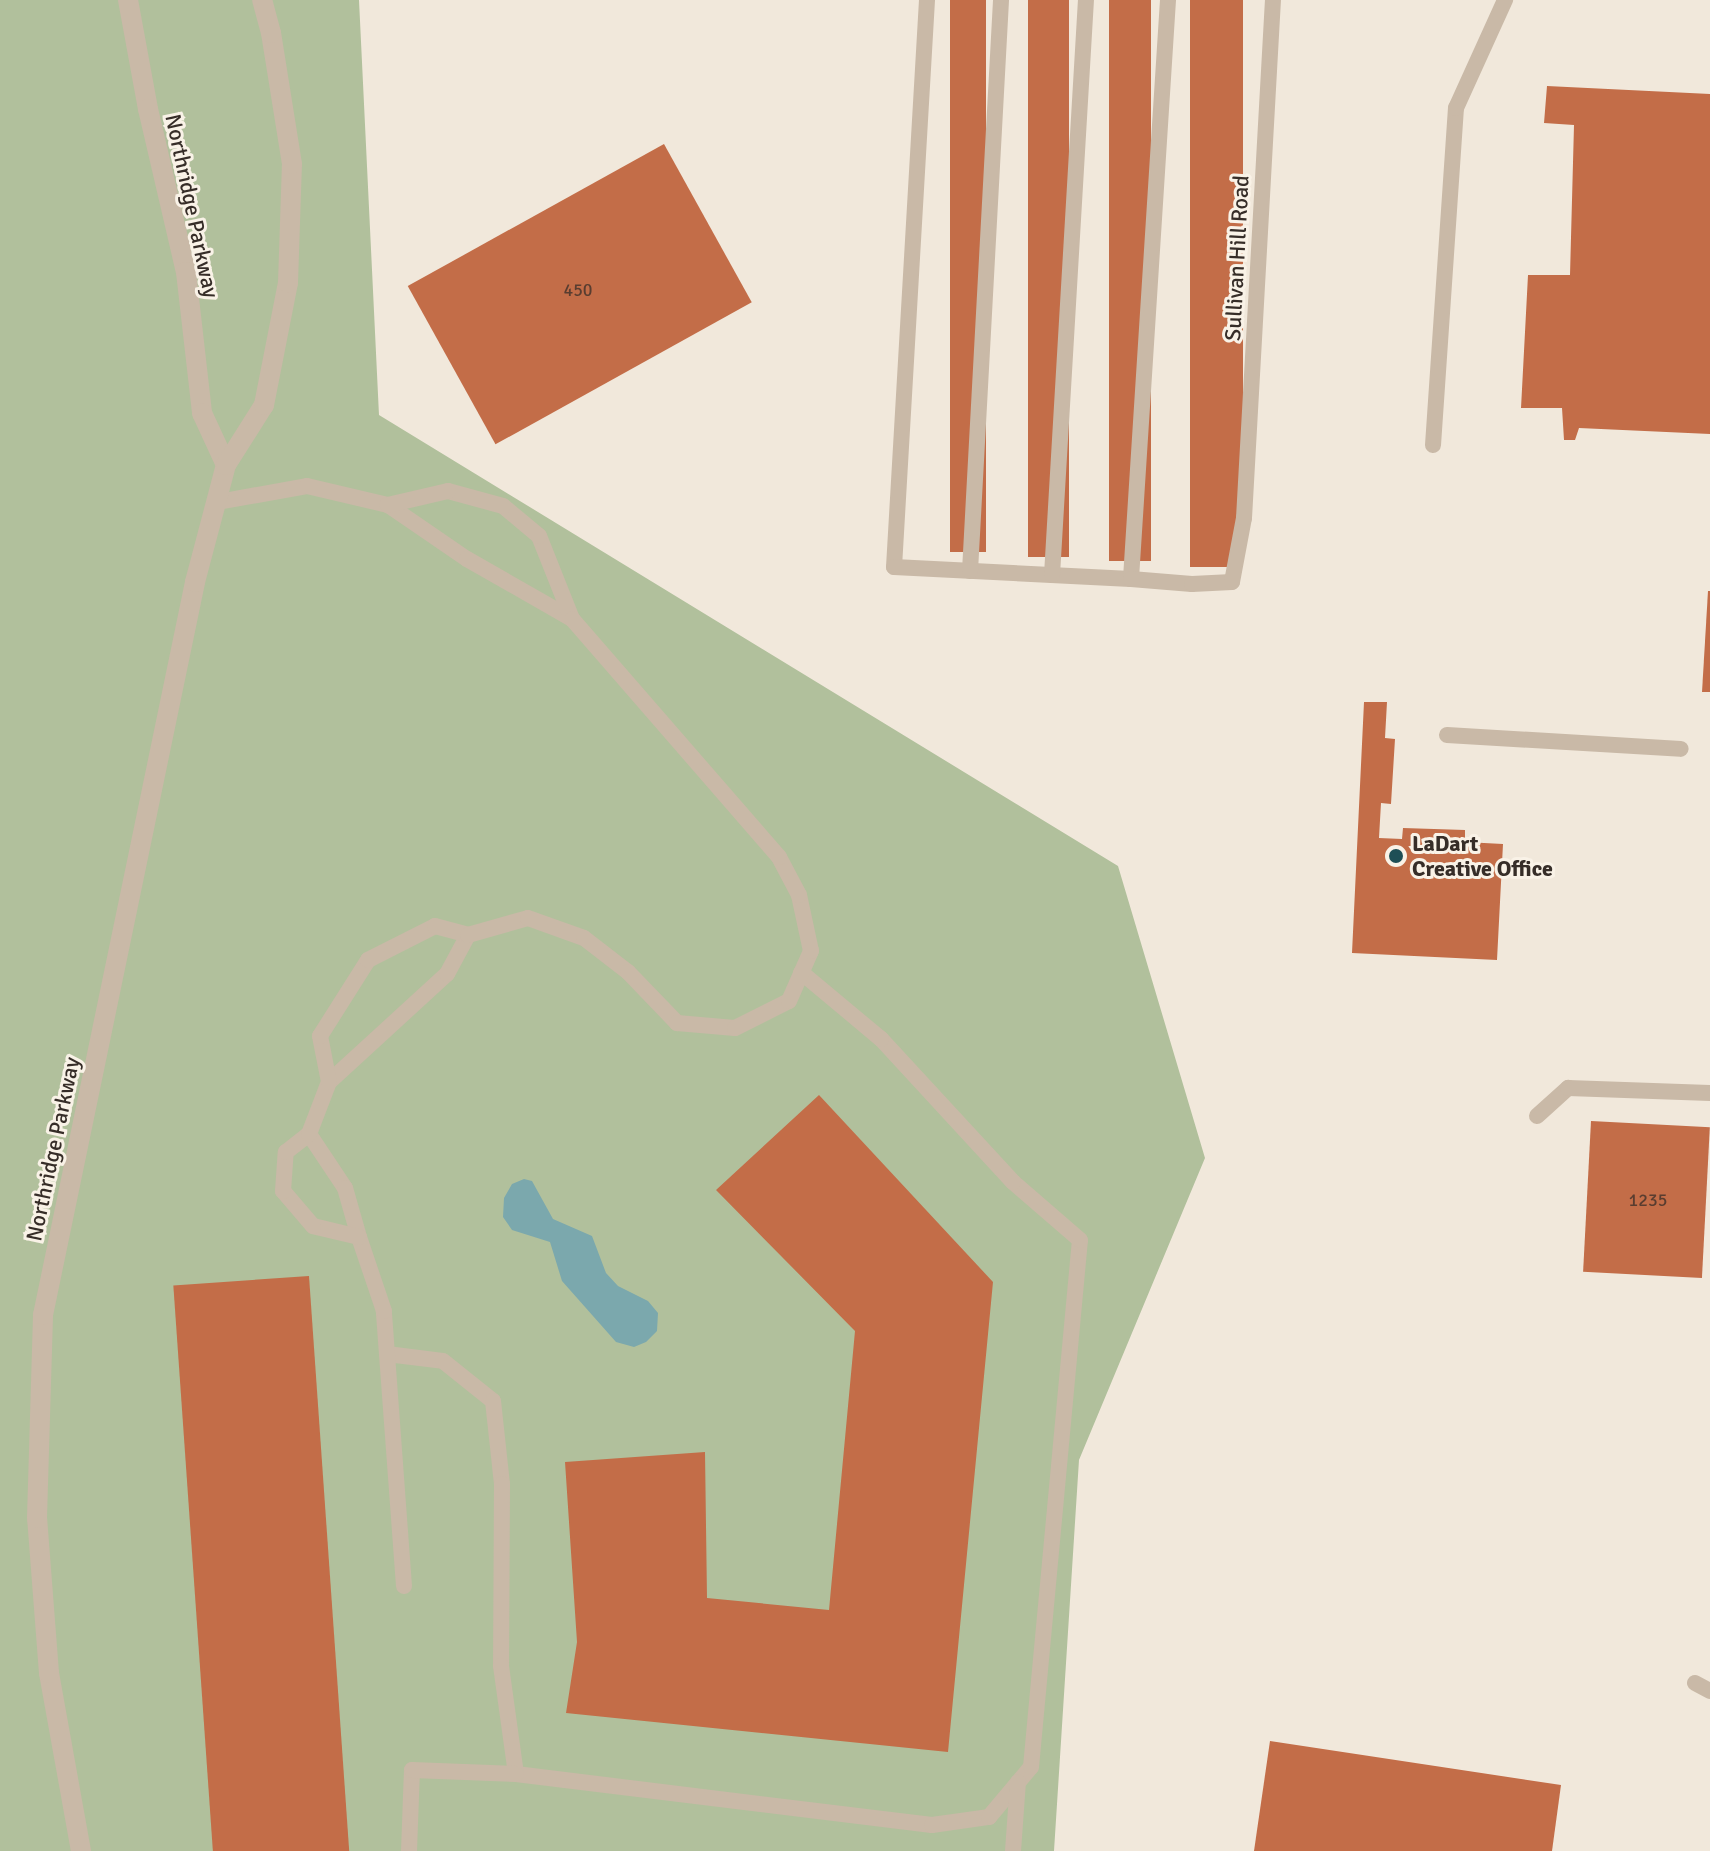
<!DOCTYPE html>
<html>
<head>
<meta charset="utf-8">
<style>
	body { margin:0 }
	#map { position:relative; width:1710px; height:1851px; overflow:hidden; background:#f1e8db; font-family:Signika,sans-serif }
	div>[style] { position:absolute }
	.green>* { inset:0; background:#b1c09c }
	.water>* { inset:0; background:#7ba8ad }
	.building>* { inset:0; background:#c36d48; transform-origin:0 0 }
	.service>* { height:16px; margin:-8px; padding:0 8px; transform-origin:8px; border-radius:8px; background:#c9b9a7 }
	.minor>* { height:20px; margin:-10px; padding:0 10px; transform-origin:10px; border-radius:10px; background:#c9b9a7 }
	.dots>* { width:22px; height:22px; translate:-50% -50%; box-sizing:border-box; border:4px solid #f9f2e7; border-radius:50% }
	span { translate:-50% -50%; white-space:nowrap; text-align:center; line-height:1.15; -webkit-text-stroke:6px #f9f2e7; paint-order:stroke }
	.number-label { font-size:18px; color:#593d30 }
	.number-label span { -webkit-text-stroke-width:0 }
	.street-label { font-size:22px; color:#362d28 }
	.poi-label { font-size:22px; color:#362d28; font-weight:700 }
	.left { translate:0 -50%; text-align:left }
</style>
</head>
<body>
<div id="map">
	<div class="green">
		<i style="clip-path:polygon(0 0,359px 0,379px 415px,1118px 866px,1205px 1158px,1079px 1460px,1054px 1851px,0 1851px)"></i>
	</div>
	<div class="water">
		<i style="clip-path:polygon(524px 1179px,532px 1181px,553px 1219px,592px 1236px,606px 1273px,618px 1286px,648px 1301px,658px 1313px,657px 1331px,646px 1342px,634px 1347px,616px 1342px,562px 1281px,550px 1242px,512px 1230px,503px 1217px,504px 1198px,512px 1184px)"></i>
	</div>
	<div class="building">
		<i style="left:950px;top:0;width:36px;height:552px"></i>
		<i style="left:1028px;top:0;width:41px;height:557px"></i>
		<i style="left:1109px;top:0;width:42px;height:561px"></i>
		<i style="left:1190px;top:0;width:53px;height:567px"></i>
		<i style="clip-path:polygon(1547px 86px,1710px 94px,1710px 434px,1579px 428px,1575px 440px,1564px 440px,1562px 408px,1521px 408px,1528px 275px,1570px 275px,1574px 125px,1544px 123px)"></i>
		<i style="left:664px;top:144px;width:181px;height:293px;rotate:61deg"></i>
		<i style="clip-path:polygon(1708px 591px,1710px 591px,1710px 692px,1702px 692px)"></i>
		<i style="clip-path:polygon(1364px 702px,1387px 702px,1385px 738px,1395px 739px,1391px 804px,1381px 803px,1379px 838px,1402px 839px,1403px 828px,1465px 830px,1465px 842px,1503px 844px,1497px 960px,1352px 953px)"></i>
		<i style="clip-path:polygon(819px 1095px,993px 1282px,948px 1752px,566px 1713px,577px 1642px,565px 1462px,705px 1452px,707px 1598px,829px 1610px,855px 1331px,716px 1190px)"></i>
		<i style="left:1591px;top:1121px;width:119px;height:151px;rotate:3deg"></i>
		<i style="left:309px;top:1276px;width:577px;height:136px;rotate:86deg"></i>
		<i style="clip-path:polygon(1270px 1741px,1561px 1785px,1552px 1851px,1254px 1851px)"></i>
	</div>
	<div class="service">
		<i style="left:927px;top:0;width:568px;rotate:93.33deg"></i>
		<i style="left:894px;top:567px;width:237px;rotate:2.9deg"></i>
		<i style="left:1168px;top:0;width:580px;rotate:93.66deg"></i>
		<i style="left:1131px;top:579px;width:61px;rotate:4.7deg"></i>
		<i style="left:1192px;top:584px;width:40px;rotate:-2.9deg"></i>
		<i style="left:1232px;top:582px;width:65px;rotate:-79.4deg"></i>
		<i style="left:1244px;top:518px;width:519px;rotate:-86.8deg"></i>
		<i style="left:1433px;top:445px;width:338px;rotate:-86.1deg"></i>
		<i style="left:1456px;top:108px;width:119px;rotate:-65.6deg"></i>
		<i style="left:218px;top:502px;width:90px;rotate:-10.2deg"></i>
		<i style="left:307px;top:486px;width:83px;rotate:13.2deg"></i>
		<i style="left:388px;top:505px;width:96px;rotate:34.4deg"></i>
		<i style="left:467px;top:559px;width:121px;rotate:29.7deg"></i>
		<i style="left:572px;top:619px;width:89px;rotate:-111.7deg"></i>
		<i style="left:539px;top:536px;width:47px;rotate:-140.2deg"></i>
		<i style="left:503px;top:506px;width:57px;rotate:-164.7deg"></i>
		<i style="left:448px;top:491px;width:62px;rotate:166.9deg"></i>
		<i style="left:970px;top:571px;width:572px;rotate:-86.89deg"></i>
		<i style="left:1052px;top:575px;width:576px;rotate:-86.62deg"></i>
		<i style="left:1447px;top:735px;width:234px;rotate:3.4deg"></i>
		<i style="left:329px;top:1082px;width:160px;rotate:-42.5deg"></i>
		<i style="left:447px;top:974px;width:44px;rotate:-61.7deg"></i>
		<i style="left:1537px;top:1116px;width:42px;rotate:-42.1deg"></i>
		<i style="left:1568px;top:1088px;width:142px;rotate:2deg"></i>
		<i style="left:309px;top:1134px;width:65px;rotate:56.3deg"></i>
		<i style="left:345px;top:1188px;width:51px;rotate:74.1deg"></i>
		<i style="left:387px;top:1354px;width:56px;rotate:7.1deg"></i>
		<i style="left:443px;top:1361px;width:64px;rotate:38.7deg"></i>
		<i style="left:493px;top:1401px;width:83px;rotate:83.8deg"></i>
		<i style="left:502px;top:1484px;width:182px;rotate:90.3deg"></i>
		<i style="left:501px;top:1666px;width:109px;rotate:82.1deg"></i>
		<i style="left:516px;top:1774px;width:419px;rotate:7deg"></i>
		<i style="left:932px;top:1825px;width:58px;rotate:-8deg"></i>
		<i style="left:989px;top:1817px;width:65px;rotate:-50deg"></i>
		<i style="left:1031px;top:1767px;width:529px;rotate:-84.69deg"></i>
		<i style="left:1080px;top:1240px;width:89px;rotate:-139.1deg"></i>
		<i style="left:1013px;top:1182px;width:195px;rotate:-132.7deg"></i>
		<i style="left:881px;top:1039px;width:104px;rotate:-140.1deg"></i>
		<i style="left:404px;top:1586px;width:276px;rotate:-94.2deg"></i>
		<i style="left:384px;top:1311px;width:78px;rotate:-108.7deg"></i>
		<i style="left:359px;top:1237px;width:47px;rotate:-166.6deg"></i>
		<i style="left:313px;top:1226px;width:46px;rotate:-130.6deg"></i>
		<i style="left:283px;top:1191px;width:39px;rotate:-86deg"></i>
		<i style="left:286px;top:1152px;width:29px;rotate:-38deg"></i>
		<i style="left:309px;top:1134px;width:56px;rotate:-69deg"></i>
		<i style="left:329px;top:1082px;width:47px;rotate:-101.1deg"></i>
		<i style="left:320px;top:1036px;width:90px;rotate:-57.7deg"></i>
		<i style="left:368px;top:960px;width:75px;rotate:-26.9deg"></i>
		<i style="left:435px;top:926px;width:34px;rotate:15deg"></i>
		<i style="left:468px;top:935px;width:62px;rotate:-15.8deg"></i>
		<i style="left:528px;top:918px;width:59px;rotate:19.7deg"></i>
		<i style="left:584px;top:938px;width:56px;rotate:37.7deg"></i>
		<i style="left:628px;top:972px;width:71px;rotate:46.1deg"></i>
		<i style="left:677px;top:1023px;width:58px;rotate:4.9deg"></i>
		<i style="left:735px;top:1028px;width:60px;rotate:-26.6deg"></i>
		<i style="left:789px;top:1001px;width:55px;rotate:-66.3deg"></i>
		<i style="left:811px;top:951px;width:57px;rotate:-102.1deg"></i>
		<i style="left:799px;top:895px;width:43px;rotate:-117.8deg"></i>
		<i style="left:779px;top:857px;width:315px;rotate:-131deg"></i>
		<i style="left:1695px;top:1683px;width:17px;rotate:28deg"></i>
		<i style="left:409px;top:1851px;width:81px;rotate:-87.9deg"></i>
		<i style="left:412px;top:1770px;width:104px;rotate:2.2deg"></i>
		<i style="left:1013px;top:1851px;width:69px;rotate:-85.9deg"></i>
	</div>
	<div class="minor">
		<i style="left:128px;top:0;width:111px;rotate:79.6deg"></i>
		<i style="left:148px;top:109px;width:167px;rotate:76.9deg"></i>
		<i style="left:186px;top:272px;width:142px;rotate:83.5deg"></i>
		<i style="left:202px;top:413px;width:57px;rotate:65.2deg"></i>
		<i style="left:81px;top:1851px;width:181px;rotate:-100.2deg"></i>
		<i style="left:49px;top:1673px;width:155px;rotate:-94.4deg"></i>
		<i style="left:37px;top:1518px;width:203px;rotate:-88.3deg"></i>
		<i style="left:43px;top:1315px;width:749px;rotate:-78.28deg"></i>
		<i style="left:195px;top:582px;width:121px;rotate:-75.2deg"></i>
		<i style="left:226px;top:465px;width:71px;rotate:-57.7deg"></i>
		<i style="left:264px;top:405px;width:124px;rotate:-78.9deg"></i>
		<i style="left:288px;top:283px;width:119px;rotate:-88.1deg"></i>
		<i style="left:292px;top:164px;width:133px;rotate:-99.1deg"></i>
		<i style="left:271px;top:33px;width:34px;rotate:-105deg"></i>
	</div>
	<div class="dots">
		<i style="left:1396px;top:856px;background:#1e4f56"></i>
	</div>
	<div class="number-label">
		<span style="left:578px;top:290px">450</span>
		<span style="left:1648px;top:1200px">1235</span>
	</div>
	<div class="street-label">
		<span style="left:192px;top:206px;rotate:78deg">Northridge Parkway</span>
		<span style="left:1237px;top:258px;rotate:-87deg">Sullivan Hill Road</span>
		<span style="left:53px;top:1149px;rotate:-78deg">Northridge Parkway</span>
	</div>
	<div class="poi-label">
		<span class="left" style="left:1412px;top:856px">LaDart<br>Creative Office</span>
	</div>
</div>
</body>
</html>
